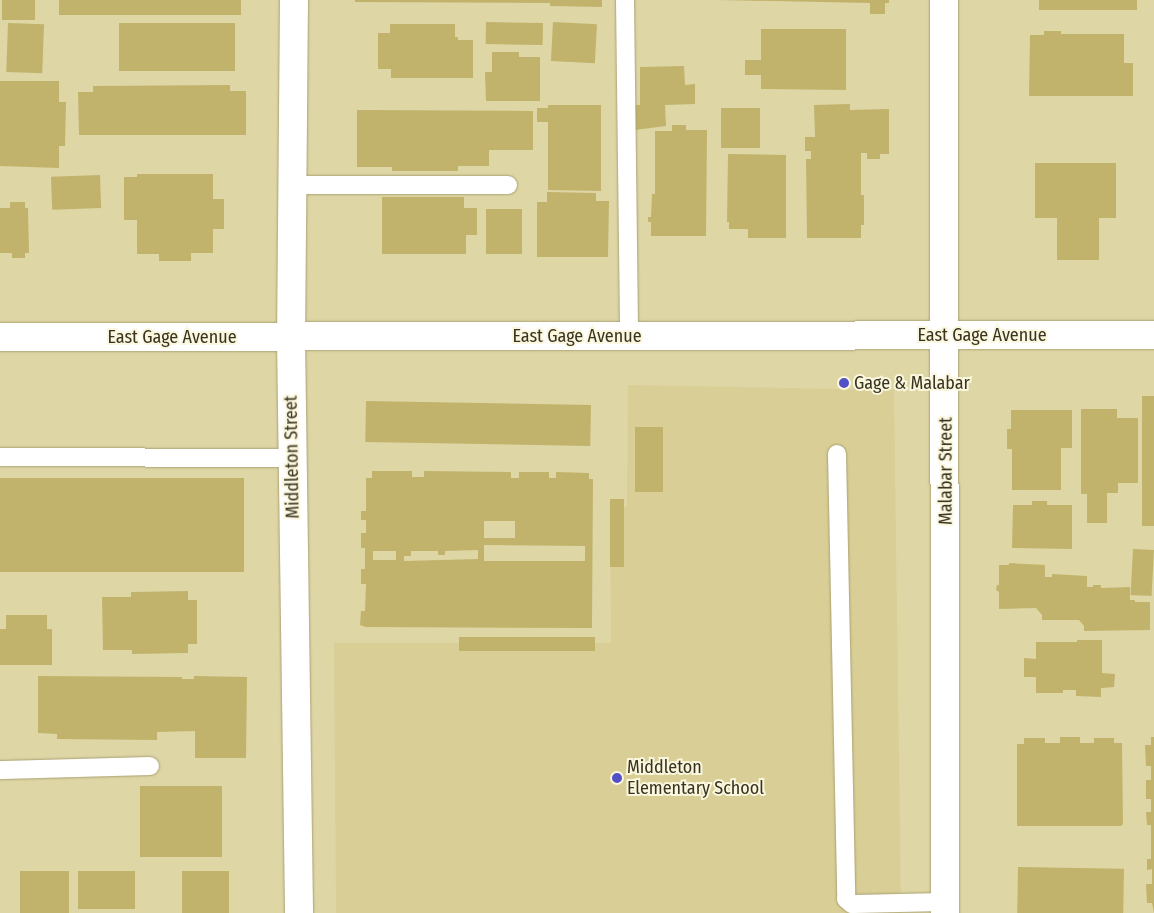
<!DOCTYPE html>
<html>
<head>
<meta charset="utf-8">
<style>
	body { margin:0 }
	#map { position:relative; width:1154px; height:913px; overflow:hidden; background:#dfd6a6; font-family:"Fira Sans Condensed",sans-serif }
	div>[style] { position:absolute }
	.built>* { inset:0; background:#d9ce95 }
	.building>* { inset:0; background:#c1b36c; transform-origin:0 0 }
	.roads { filter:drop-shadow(0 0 1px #aaa173) drop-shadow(0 0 1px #aaa173) }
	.service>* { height:18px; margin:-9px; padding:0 9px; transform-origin:9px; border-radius:9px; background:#fff }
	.minor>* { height:28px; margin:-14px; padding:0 14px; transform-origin:14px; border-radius:14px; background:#fff }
	.secondary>* { height:28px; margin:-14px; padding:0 14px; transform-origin:14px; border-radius:14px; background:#fff }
	.dots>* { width:14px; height:14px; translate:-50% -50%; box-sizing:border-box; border:2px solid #fbf7de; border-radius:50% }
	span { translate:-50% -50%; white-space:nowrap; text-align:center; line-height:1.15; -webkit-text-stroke:4px #fbf7de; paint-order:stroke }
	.street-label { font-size:18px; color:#373320 }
	.poi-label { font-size:18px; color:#373320 }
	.left { translate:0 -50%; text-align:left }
</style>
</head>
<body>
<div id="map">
	<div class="built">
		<i style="clip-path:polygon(628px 385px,894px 390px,901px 913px,336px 913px,334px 643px,611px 643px,610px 507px,627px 507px)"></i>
	</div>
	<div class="building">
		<i style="left:2px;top:0;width:33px;height:20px"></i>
		<i style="left:59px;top:0;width:182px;height:15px"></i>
		<i style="clip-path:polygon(355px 0,602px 0,602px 7px,550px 6px,550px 3px,355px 2px)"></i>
		<i style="clip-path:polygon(718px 0,889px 0,889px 3px,885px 3px,885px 14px,870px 14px,870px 3px)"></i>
		<i style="left:1039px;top:0;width:98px;height:10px"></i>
		<i style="left:486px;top:22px;width:57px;height:22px;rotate:1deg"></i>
		<i style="left:553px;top:22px;width:44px;height:39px;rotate:3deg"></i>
		<i style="left:8px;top:23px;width:36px;height:49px;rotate:2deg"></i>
		<i style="left:119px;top:23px;width:116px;height:48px"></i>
		<i style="clip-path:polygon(390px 24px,455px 24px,455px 37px,458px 37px,458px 40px,473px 40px,473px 78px,391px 78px,391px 69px,378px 69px,378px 33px,390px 33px)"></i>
		<i style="clip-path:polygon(761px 29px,846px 29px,846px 90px,761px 89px,761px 75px,745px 75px,745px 60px,761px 60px)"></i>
		<i style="clip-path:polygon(1044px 31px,1061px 31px,1061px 34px,1124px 34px,1124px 63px,1133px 63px,1133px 96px,1029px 96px,1030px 35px,1044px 35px)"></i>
		<i style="clip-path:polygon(492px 52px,519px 52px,519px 57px,540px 57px,540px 101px,486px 101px,485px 72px,492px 72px)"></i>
		<i style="clip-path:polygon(684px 66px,685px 85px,695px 84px,695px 104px,665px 105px,666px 126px,635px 130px,635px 105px,640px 105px,640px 67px)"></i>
		<i style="clip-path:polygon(0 81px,59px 81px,59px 102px,66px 102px,65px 146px,59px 146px,59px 168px,0 166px)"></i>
		<i style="clip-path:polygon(230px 85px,230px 91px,246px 91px,246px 135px,79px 135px,78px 92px,93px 92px,93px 86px)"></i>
		<i style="clip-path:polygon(850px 104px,850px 110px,889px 109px,889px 154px,880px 154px,880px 159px,867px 159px,867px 153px,861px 153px,861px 195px,864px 195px,864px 225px,861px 225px,861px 238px,807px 238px,806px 159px,811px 159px,811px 151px,805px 151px,805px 137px,815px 137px,814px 105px)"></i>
		<i style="clip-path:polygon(548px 105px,601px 105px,601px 191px,548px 190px,548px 122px,537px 122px,537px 108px,548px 108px)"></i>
		<i style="left:760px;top:108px;width:40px;height:39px;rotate:90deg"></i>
		<i style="clip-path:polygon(357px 110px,533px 111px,533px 150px,489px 150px,489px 166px,458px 166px,458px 171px,392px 171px,392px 167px,357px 167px)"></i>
		<i style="clip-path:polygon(672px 125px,686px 125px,686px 130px,707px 130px,706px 236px,651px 236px,651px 222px,648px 222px,648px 217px,651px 217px,652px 194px,655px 194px,655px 131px,672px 131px)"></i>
		<i style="clip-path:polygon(728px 154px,786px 155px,786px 238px,748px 238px,748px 229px,729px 229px,729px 222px,727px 222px)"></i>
		<i style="clip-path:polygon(1035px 163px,1116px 163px,1116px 218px,1099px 218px,1099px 260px,1057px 260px,1057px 218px,1035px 218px)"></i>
		<i style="clip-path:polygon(137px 174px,213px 174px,213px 199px,224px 199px,224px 229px,213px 229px,213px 253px,191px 253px,191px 261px,159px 261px,159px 254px,137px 254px,137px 220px,124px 220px,124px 177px,137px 177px)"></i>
		<i style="left:100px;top:175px;width:33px;height:49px;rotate:88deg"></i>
		<i style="clip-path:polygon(547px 192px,596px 193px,596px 201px,609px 201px,608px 257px,537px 257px,537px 202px,547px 202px)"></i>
		<i style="clip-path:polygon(382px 197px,464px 197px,464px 208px,477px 208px,477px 235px,466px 235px,466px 254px,382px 254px)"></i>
		<i style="clip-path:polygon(10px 202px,25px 202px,25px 208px,28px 208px,29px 253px,25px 253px,25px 258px,12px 258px,12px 253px,0 253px,0 208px,10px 208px)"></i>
		<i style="left:486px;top:209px;width:36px;height:45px"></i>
		<i style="left:1142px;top:396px;width:12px;height:130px"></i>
		<i style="left:366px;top:401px;width:225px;height:41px;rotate:1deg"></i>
		<i style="clip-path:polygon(1081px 409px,1117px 409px,1117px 418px,1138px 418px,1138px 483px,1118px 483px,1118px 493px,1107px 493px,1107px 523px,1087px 523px,1087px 494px,1081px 494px)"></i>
		<i style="clip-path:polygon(1011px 410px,1072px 410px,1072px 448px,1061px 448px,1061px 490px,1012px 490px,1012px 449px,1007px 449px,1007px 429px,1011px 429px)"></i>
		<i style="left:635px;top:427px;width:28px;height:65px"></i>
		<i style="clip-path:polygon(evenodd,372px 471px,412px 471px,412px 477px,424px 477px,424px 471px,511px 472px,511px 478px,519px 478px,519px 472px,549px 472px,549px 478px,556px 478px,556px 472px,589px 473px,589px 479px,593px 479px,592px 628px,366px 627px,360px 625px,361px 611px,365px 611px,366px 584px,361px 584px,361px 569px,365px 569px,365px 548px,361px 548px,361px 533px,366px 533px,366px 520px,361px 520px,361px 511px,366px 511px,366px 478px,372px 478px,372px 471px,484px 521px,515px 521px,515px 538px,484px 538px,484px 521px,372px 471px,484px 545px,585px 546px,585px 561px,484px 561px,484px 545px,372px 471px,478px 550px,478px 559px,404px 561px,404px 556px,411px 556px,411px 551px,438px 551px,438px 555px,445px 555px,445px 551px,478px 550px,372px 471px,373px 551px,396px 551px,396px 560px,373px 560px,373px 551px)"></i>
		<i style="left:0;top:478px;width:244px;height:94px"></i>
		<i style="left:610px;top:499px;width:14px;height:68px"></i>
		<i style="clip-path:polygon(1032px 501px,1047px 501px,1047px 505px,1072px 505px,1072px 549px,1012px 548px,1013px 505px,1032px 505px)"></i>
		<i style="left:1133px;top:549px;width:21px;height:46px;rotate:3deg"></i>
		<i style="clip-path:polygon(1009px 563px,1045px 565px,1045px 577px,1052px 577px,1052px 574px,1087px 576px,1087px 587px,1093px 587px,1093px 585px,1101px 585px,1101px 588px,1130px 587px,1130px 600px,1135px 600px,1135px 602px,1150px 602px,1150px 630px,1084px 631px,1084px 626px,1079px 620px,1042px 620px,1042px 615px,1036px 608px,999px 609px,999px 592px,996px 590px,997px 585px,999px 585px,999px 565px,1009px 565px)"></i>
		<i style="clip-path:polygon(188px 591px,188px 600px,197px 600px,197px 644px,188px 644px,188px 653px,132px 654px,132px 650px,103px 650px,102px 597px,131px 597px,131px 592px)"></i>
		<i style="clip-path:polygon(6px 615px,47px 615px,47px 629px,52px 629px,52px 665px,0 665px,0 629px,6px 629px)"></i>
		<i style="left:459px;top:637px;width:136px;height:14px"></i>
		<i style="clip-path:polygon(1077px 640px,1102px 640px,1102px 673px,1115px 674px,1114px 687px,1101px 688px,1101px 697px,1076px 696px,1076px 690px,1063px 690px,1063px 693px,1036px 693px,1036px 677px,1024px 677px,1024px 658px,1036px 659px,1036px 642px,1077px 642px)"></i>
		<i style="clip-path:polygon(38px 676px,182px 677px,182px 679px,194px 679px,194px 676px,247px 677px,246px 758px,195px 758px,195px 731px,157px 732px,157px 740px,57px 739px,57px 734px,38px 733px)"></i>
		<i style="clip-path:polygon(1060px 737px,1080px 737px,1080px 743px,1094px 743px,1094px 738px,1114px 738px,1114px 743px,1122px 743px,1123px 824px,1121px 826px,1017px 826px,1017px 744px,1024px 744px,1024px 738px,1045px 738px,1045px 743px,1060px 743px)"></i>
		<i style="clip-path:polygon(1151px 737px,1154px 737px,1154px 913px,1152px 903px,1147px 903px,1146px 884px,1152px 884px,1152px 869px,1147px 870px,1147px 859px,1151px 859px,1151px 825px,1147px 825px,1146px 812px,1151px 812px,1151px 799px,1146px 799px,1146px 780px,1151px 780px,1151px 766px,1146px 766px,1145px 745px,1151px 745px)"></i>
		<i style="left:140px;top:786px;width:82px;height:71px"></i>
		<i style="left:1018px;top:867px;width:106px;height:46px;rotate:1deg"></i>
		<i style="left:20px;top:871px;width:49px;height:42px"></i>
		<i style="left:78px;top:871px;width:57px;height:38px"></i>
		<i style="left:182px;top:871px;width:47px;height:42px"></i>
	</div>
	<div class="roads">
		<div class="service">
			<i style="left:625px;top:0;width:336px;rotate:89.3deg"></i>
			<i style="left:292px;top:185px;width:216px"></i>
			<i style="left:837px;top:454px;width:445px;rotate:88.8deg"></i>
			<i style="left:846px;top:899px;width:8px;rotate:40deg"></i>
			<i style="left:852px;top:904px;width:93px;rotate:-1.2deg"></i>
			<i style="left:0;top:457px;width:292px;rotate:0.2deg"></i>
			<i style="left:0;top:770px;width:150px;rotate:-1.5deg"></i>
		</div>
		<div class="minor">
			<i style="left:294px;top:0;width:337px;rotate:90.5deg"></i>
			<i style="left:291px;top:337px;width:576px;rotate:89.2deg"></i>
			<i style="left:944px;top:0;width:913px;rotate:89.94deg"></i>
		</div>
		<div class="secondary">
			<i style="left:0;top:337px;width:1154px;rotate:-0.1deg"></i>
		</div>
	</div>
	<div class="dots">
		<i style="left:844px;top:383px;background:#5250c6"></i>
		<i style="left:617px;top:778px;background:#5250c6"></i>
	</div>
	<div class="street-label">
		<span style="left:982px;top:335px">East Gage Avenue</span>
		<span style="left:577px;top:336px">East Gage Avenue</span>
		<span style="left:172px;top:337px">East Gage Avenue</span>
		<span style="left:292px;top:457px;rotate:-91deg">Middleton Street</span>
		<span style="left:946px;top:471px;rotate:-90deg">Malabar Street</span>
	</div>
	<div class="poi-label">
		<span class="left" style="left:854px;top:383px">Gage &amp; Malabar</span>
		<span class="left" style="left:627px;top:778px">Middleton<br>Elementary School</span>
	</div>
</div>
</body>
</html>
